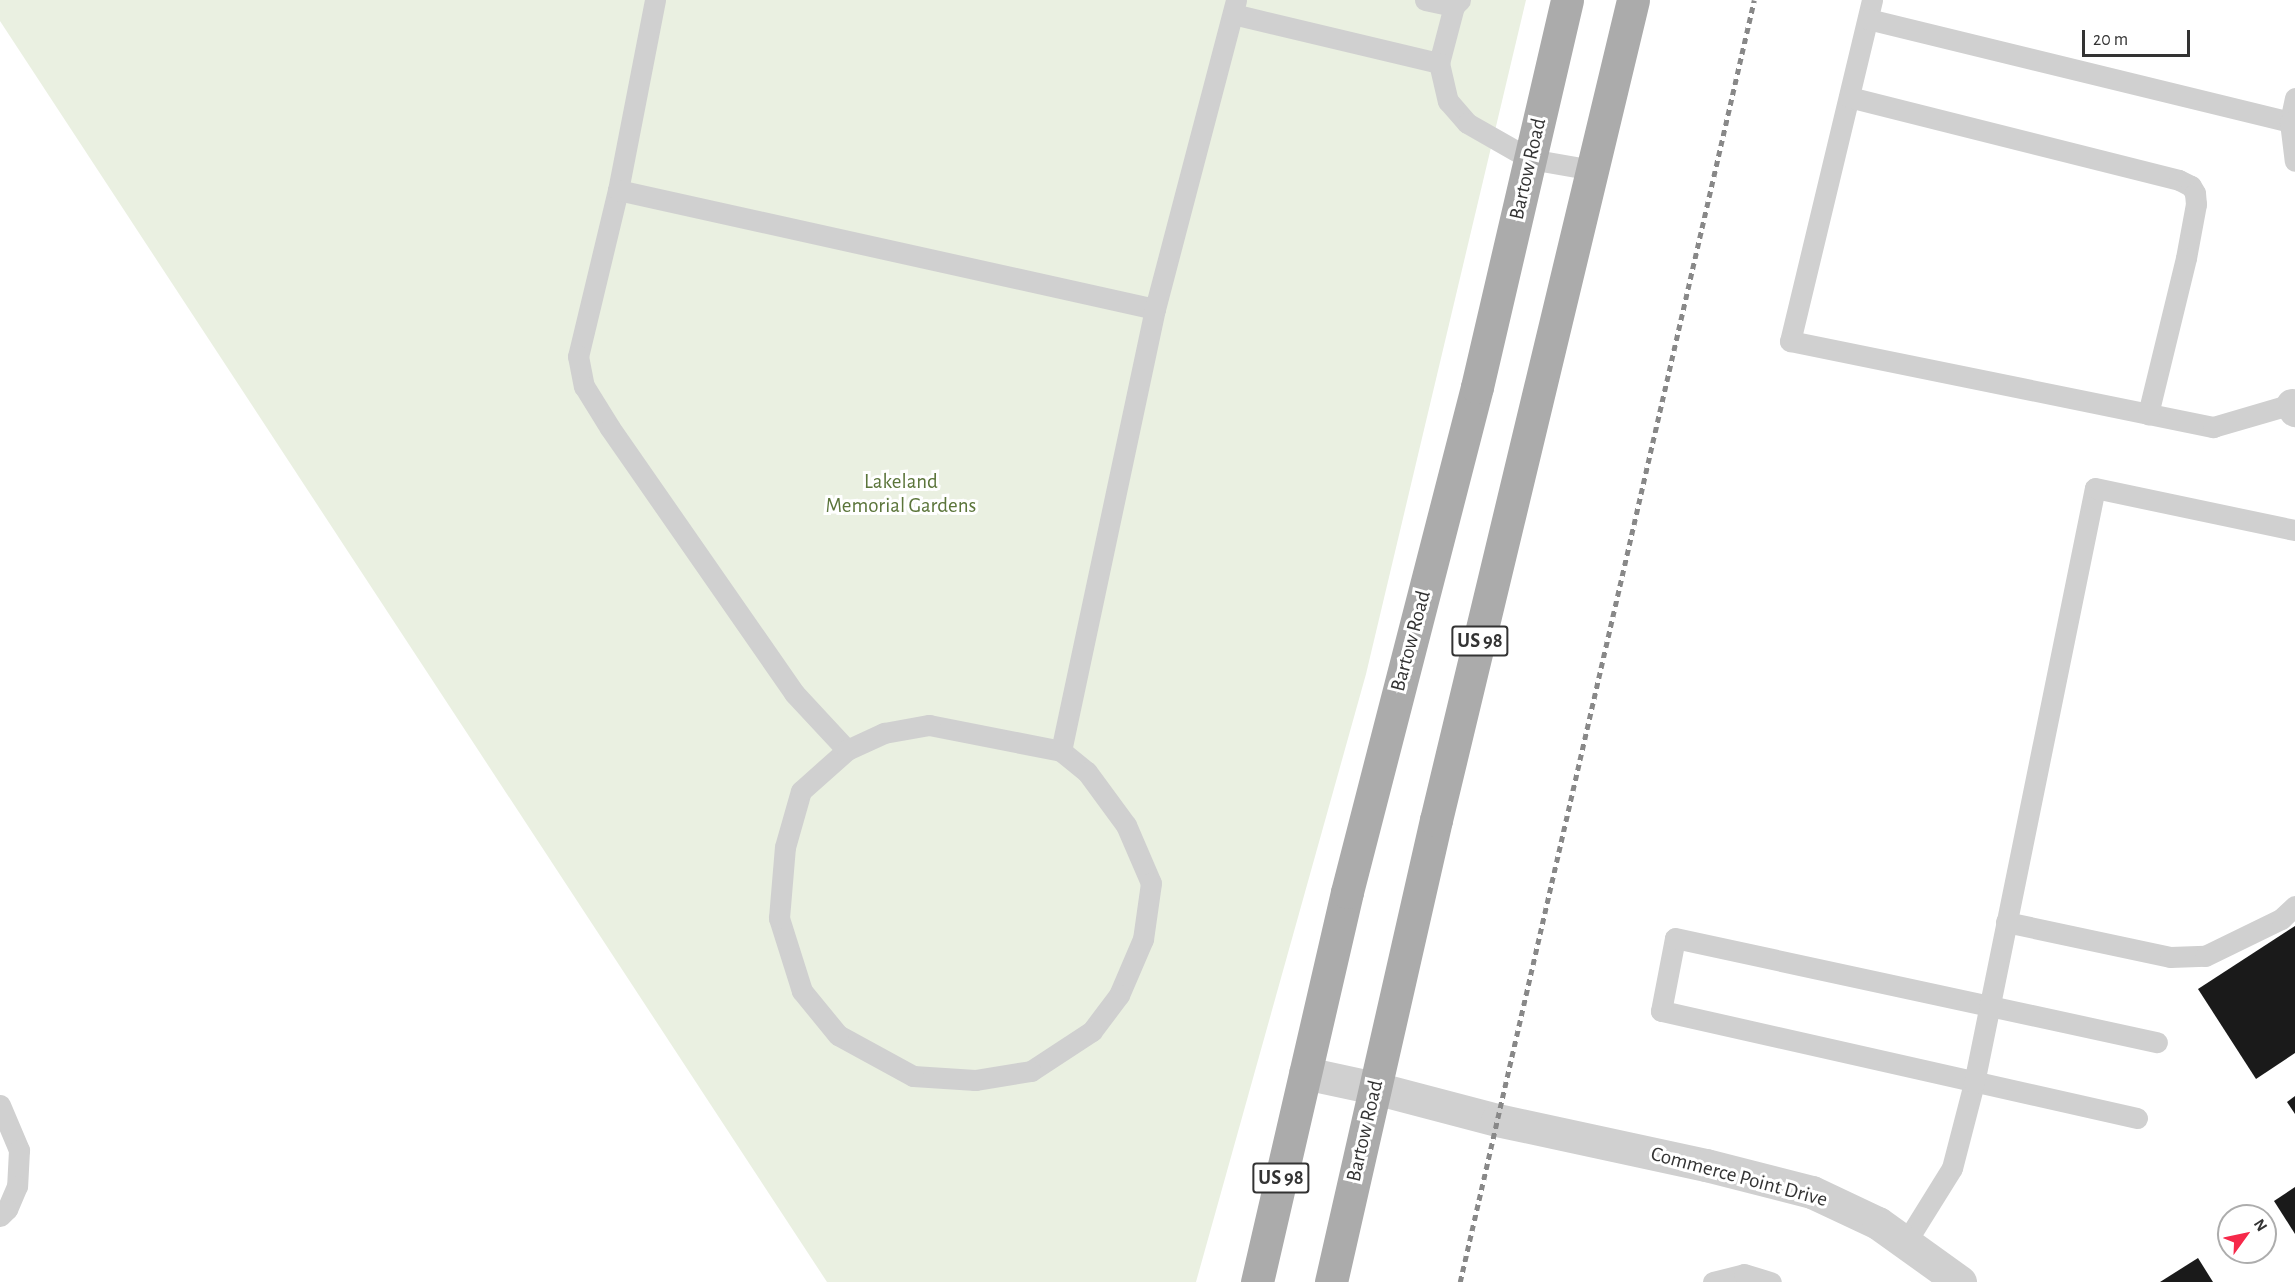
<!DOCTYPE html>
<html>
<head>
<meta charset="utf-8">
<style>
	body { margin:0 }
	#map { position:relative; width:2295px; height:1282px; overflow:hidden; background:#fff; font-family:"Alegreya Sans",sans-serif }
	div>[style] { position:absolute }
	.green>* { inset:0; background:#eaf0e1 }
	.building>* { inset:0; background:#1a1a1a }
	.service>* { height:21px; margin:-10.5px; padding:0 10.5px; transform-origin:10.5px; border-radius:10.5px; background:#d0d0d0 }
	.minor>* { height:33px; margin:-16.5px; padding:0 16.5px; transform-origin:16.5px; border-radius:16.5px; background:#d0d0d0 }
	.tertiary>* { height:33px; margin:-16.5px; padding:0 16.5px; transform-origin:16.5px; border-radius:16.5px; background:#d0d0d0 }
	.primary>* { height:33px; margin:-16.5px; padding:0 16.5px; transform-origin:16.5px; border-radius:16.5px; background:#ababab }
	.rail>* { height:4.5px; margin-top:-2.25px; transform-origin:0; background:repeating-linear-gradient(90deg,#888 0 6px,transparent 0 10.5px) }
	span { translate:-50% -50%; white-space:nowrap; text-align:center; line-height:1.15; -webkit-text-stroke:6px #fff; paint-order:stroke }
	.shield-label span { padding:2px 4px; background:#fff; border:2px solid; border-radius:4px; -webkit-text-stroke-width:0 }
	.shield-label { font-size:20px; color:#333; font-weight:700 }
	.street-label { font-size:21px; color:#333 }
	.park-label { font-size:21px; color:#5b753a }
	.north { position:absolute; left:2217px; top:1204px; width:60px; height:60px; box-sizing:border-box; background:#fff; border:2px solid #adadad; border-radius:50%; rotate:57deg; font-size:16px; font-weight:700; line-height:24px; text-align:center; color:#333 }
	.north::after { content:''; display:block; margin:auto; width:21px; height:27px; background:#f6294a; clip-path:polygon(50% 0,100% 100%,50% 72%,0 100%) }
	.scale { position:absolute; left:2082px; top:30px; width:108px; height:27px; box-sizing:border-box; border:3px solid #333; border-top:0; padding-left:8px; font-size:18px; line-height:21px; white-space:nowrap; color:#333; -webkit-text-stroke:4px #fff; paint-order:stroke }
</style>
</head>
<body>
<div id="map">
	<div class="green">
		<i style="clip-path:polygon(0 0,1526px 0,1366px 674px,1196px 1282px,827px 1282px,0 21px)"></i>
	</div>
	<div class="building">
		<i style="clip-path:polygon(2295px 926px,2295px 1053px,2256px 1079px,2198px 989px)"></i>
		<i style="clip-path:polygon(2295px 1096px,2295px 1114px,2287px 1102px)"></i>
		<i style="clip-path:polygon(2295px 1187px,2295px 1234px,2274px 1201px)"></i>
		<i style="clip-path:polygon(2198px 1258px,2213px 1282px,2160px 1282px)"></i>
	</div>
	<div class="service">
		<i style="left:655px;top:0;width:194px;rotate:101deg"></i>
		<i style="left:618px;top:190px;width:171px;rotate:103.5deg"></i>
		<i style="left:578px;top:356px;width:31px;rotate:79deg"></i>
		<i style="left:584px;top:386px;width:49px;rotate:58.2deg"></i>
		<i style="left:610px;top:428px;width:323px;rotate:55.2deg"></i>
		<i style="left:794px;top:693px;width:78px;rotate:47.1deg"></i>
		<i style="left:1425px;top:0;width:30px;rotate:12deg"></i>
		<i style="left:1460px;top:0;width:8px;rotate:135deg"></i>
		<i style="left:1454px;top:6px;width:59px;rotate:104.7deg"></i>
		<i style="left:1439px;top:63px;width:39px;rotate:77deg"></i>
		<i style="left:1448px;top:101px;width:29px;rotate:49deg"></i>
		<i style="left:1467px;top:123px;width:73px;rotate:29.7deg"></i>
		<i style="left:1530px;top:159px;width:64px;rotate:9.9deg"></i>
		<i style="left:1872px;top:0;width:351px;rotate:103.5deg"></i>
		<i style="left:1790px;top:341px;width:432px;rotate:11.5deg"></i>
		<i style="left:2213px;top:427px;width:85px;rotate:-16.3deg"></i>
		<i style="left:1233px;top:14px;width:212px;rotate:13.4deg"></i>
		<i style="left:1868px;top:19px;width:434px;rotate:13.7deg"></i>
		<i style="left:1849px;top:97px;width:340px;rotate:14.1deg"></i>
		<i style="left:2179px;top:180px;width:13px;rotate:27deg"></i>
		<i style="left:2191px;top:186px;width:8px;rotate:60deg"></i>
		<i style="left:2195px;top:193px;width:11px;rotate:85deg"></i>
		<i style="left:2196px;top:204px;width:55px;rotate:100.5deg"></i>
		<i style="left:2186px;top:258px;width:161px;rotate:103.7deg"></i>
		<i style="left:2295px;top:98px;width:25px;rotate:102deg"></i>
		<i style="left:2290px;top:122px;width:39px;rotate:83deg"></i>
		<i style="left:618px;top:190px;width:550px;rotate:12.49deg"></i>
		<i style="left:929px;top:725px;width:135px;rotate:11.1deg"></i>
		<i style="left:1061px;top:751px;width:33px;rotate:39deg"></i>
		<i style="left:1087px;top:772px;width:66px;rotate:53.7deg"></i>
		<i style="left:1126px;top:825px;width:63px;rotate:66.7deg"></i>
		<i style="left:1151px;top:883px;width:57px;rotate:98.1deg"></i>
		<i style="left:1143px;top:939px;width:61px;rotate:113.2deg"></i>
		<i style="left:1119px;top:995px;width:45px;rotate:126.9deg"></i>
		<i style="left:1092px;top:1031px;width:73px;rotate:146.7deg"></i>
		<i style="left:1031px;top:1071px;width:57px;rotate:170.9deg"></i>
		<i style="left:975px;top:1080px;width:62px;rotate:-176.3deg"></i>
		<i style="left:913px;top:1076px;width:85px;rotate:-151.3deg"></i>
		<i style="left:838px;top:1035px;width:57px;rotate:-129.3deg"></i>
		<i style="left:802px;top:991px;width:77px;rotate:-107.5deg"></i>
		<i style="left:779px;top:918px;width:71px;rotate:-85.2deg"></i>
		<i style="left:785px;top:847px;width:58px;rotate:-74.1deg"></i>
		<i style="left:801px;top:791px;width:62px;rotate:-41.7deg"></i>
		<i style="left:847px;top:750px;width:41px;rotate:-24.7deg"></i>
		<i style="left:884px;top:733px;width:46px;rotate:-10.1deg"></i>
		<i style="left:1061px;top:751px;width:452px;rotate:-78deg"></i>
		<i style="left:1155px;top:309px;width:319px;rotate:-75.3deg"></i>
		<i style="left:2006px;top:922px;width:168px;rotate:12deg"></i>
		<i style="left:2170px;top:957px;width:35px;rotate:-2deg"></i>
		<i style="left:2205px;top:956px;width:85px;rotate:-26deg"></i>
		<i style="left:2281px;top:919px;width:19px;rotate:-43deg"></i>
		<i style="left:0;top:1105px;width:49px;rotate:67.1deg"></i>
		<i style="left:19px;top:1150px;width:36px;rotate:93deg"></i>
		<i style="left:17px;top:1186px;width:25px;rotate:113deg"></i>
		<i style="left:7px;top:1209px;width:10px;rotate:135deg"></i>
		<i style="left:2137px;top:1118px;width:488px;rotate:-167.3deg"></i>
		<i style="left:1661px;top:1011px;width:74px;rotate:-79.1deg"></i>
		<i style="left:1675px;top:938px;width:493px;rotate:12.2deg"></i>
		<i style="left:1906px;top:1242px;width:87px;rotate:-58.1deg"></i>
		<i style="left:1952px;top:1168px;width:88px;rotate:-75.5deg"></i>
		<i style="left:1974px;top:1083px;width:607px;rotate:-78.51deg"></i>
		<i style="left:2095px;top:488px;width:204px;rotate:11.9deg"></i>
		<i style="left:1713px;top:1282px;width:32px;rotate:-14deg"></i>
		<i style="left:1744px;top:1274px;width:28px;rotate:17deg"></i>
	</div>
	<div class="minor">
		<i style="left:2292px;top:405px;width:6px;rotate:59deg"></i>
	</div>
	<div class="tertiary">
		<i style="left:1305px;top:1073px;width:72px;rotate:12.1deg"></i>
		<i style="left:1375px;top:1088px;width:126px;rotate:14.7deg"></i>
		<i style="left:1497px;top:1120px;width:214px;rotate:12.2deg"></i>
		<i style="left:1706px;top:1165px;width:109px;rotate:14.3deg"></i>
		<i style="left:1812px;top:1192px;width:73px;rotate:25.2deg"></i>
		<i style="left:1878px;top:1223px;width:101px;rotate:35.7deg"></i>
	</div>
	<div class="primary">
		<i style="left:1257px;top:1282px;width:400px;rotate:-77deg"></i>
		<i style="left:1347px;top:892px;width:521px;rotate:-75.56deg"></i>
		<i style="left:1477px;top:387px;width:397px;rotate:-76.9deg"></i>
		<i style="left:1331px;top:1282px;width:474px;rotate:-77.2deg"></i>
		<i style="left:1436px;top:820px;width:843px;rotate:-76.49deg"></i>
	</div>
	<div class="rail">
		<i style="left:1460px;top:1282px;width:1315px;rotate:-77.08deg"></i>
	</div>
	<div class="shield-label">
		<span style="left:1480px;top:641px">US 98</span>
		<span style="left:1281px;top:1178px">US 98</span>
	</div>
	<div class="street-label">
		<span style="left:1528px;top:169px;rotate:-77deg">Bartow Road</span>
		<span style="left:1411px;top:641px;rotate:-75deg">Bartow Road</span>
		<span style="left:1365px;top:1131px;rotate:-77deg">Bartow Road</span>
		<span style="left:1739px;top:1177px;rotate:15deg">Commerce Point Drive</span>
	</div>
	<div class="park-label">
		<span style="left:901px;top:494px">Lakeland<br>Memorial Gardens</span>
	</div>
	<div class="north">N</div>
	<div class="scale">20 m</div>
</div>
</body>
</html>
